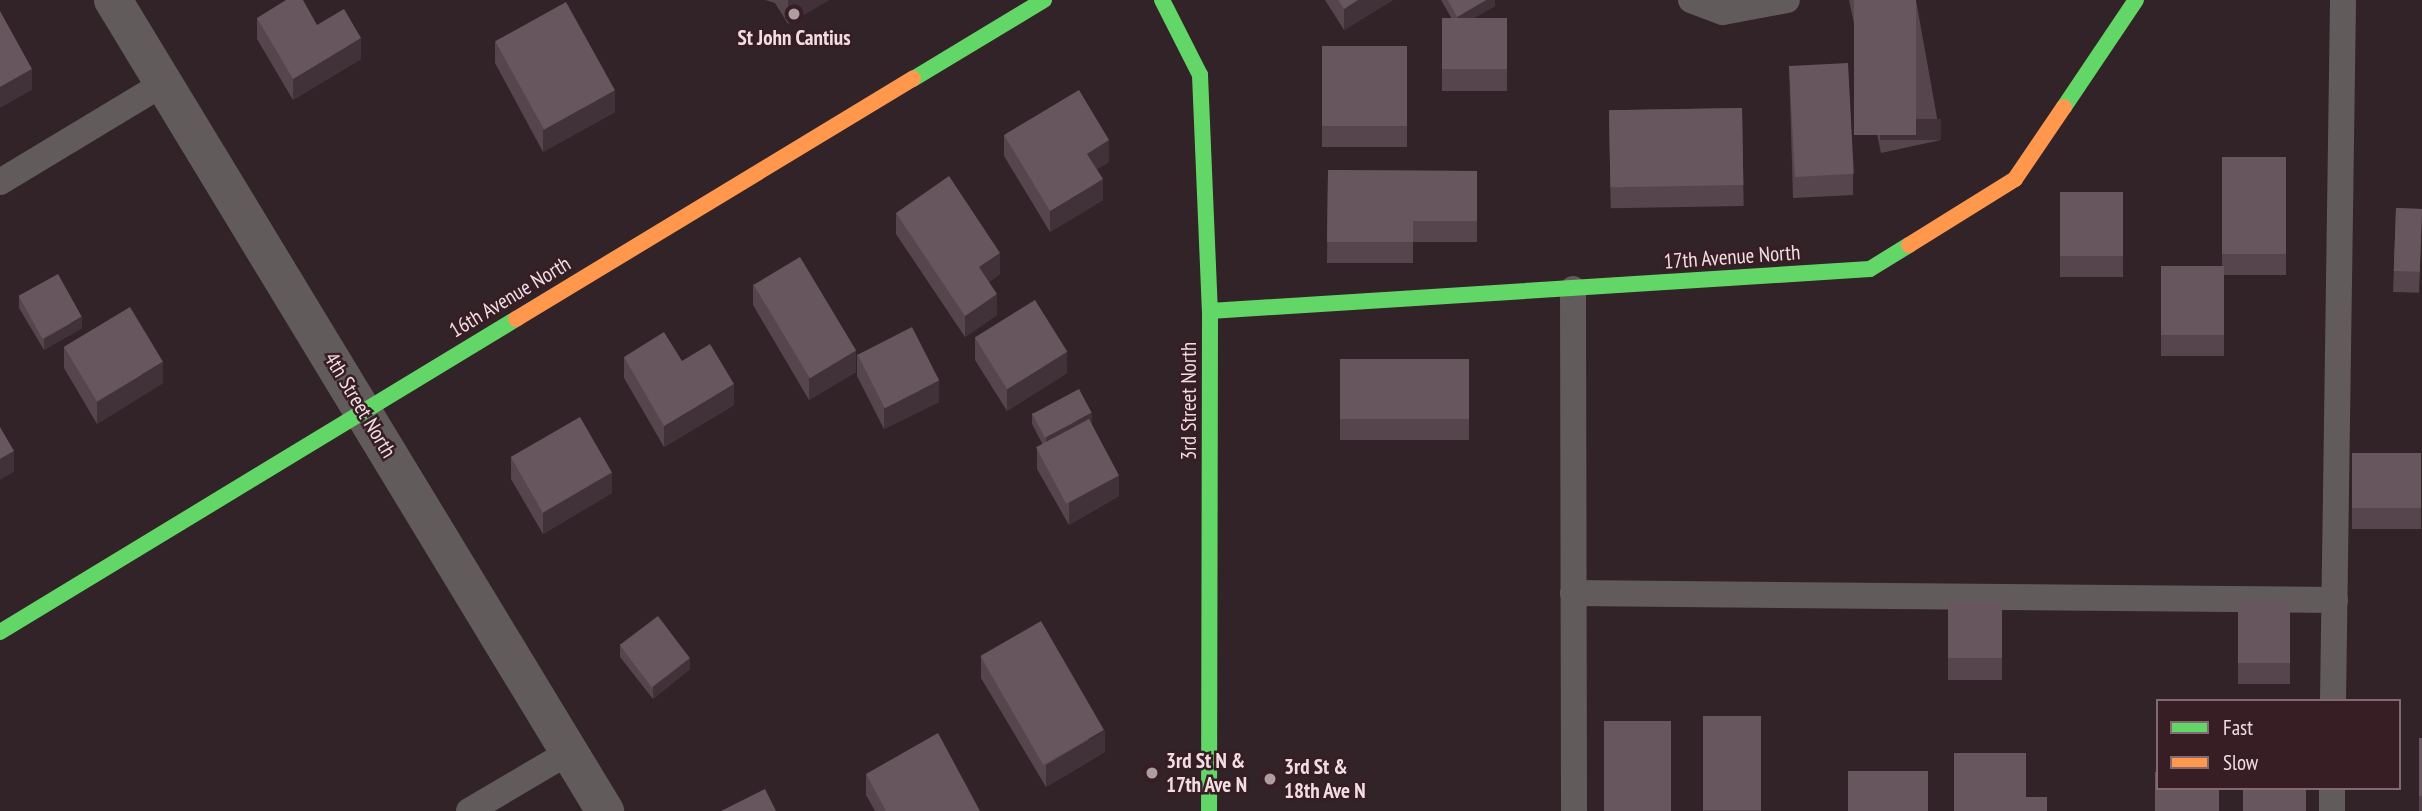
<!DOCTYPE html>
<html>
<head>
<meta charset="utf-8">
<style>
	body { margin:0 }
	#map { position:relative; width:2422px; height:811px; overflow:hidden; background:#312327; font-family:"PT Sans Narrow",sans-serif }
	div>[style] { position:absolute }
	.lane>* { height:26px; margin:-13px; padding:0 13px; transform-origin:13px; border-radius:13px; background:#615b5b }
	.street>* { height:38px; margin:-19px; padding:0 19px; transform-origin:19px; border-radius:19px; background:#615b5b }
	.fast>* { height:16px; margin:-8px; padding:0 8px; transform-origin:8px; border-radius:8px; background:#63d668 }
	.slow>* { height:16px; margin:-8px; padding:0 8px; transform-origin:8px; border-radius:8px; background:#ff974d }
	.wall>* { inset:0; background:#57454e; transform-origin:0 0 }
	.shaded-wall>* { inset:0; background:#413138; transform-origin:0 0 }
	.building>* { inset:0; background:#67565e; transform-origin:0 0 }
	.dots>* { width:19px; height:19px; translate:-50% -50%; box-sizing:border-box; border:4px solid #371d24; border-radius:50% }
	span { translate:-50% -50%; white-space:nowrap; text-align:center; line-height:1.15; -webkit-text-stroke:5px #371d24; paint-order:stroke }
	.poi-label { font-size:21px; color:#f1dee3; font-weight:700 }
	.left { translate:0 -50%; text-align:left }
	.street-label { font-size:21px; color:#f1dee3 }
	.legend { position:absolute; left:2156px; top:699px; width:245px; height:91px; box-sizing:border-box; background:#371d24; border:2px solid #816a70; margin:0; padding:9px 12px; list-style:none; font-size:21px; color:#f1dee3 }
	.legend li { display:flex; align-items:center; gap:14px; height:35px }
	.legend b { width:35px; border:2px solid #816a70 }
</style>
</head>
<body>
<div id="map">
	<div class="lane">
		<i style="left:1691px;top:0;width:34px;rotate:21deg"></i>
		<i style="left:1723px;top:12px;width:65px;rotate:-10.6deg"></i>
		<i style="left:0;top:182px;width:192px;rotate:-31.1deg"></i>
		<i style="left:1573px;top:289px;width:522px;rotate:89.89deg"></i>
		<i style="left:1573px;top:593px;width:762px;rotate:0.53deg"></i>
		<i style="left:2333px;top:701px;width:701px;rotate:-89.18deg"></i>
		<i style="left:469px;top:811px;width:116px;rotate:-30.5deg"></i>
		<i style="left:2332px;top:811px;width:23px;rotate:-90deg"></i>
	</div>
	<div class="street">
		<i style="left:113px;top:0;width:949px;rotate:58.76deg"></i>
	</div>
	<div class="fast">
		<i style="left:1162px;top:0;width:84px;rotate:63.1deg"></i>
		<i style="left:1200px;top:75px;width:236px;rotate:87.6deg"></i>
		<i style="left:1210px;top:311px;width:500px;rotate:90.11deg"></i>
		<i style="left:913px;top:79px;width:153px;rotate:-31.1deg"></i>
		<i style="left:2064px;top:107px;width:129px;rotate:-56.1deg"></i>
		<i style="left:1210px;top:311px;width:661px;rotate:-3.64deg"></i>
		<i style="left:1870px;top:269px;width:46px;rotate:-31.6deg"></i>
		<i style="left:0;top:632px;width:604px;rotate:-31.24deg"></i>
	</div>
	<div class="slow">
		<i style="left:1909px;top:245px;width:125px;rotate:-31.9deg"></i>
		<i style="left:2015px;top:179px;width:87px;rotate:-55.8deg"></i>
		<i style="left:516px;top:319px;width:464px;rotate:-31.2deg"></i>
	</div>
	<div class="wall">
		<i style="clip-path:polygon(765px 0,829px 0,788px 24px,775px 3px)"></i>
		<i style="clip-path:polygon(1325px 0,1393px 0,1344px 30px)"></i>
		<i style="clip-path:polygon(1441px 0,1495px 0,1495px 6px,1474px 18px,1507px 18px,1507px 91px,1442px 91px,1442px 19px,1452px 19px)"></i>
		<i style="clip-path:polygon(1849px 0,1916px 0,1941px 140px,1881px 153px)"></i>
		<i style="clip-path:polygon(257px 18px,317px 25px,361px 59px,293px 100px,257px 39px)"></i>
		<i style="clip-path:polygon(495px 42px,615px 112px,543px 152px,495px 63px)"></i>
		<i style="left:1322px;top:46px;width:85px;height:101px"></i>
		<i style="clip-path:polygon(1789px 65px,1853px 174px,1853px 195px,1793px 198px)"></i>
		<i style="left:1742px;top:108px;width:98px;height:133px;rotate:89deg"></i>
		<i style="clip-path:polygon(1004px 135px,1109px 162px,1097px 169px,1103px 200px,1050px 232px,1004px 156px)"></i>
		<i style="clip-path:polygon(2222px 157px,2286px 157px,2286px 275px,2224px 275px,2224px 356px,2161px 356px,2161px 266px,2222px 266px)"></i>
		<i style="clip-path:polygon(1328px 170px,1477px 171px,1477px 242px,1413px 242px,1413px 263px,1327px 263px)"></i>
		<i style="left:2060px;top:192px;width:63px;height:85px"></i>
		<i style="left:2396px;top:208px;width:26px;height:84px;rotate:2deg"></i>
		<i style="clip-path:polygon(896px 213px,1000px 274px,989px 282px,997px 315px,965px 337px,896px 234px)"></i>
		<i style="clip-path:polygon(753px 284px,856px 372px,809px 400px,753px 305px)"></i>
		<i style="clip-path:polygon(19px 296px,82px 328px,44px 350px,19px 308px)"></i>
		<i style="clip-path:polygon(975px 338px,1067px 373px,1007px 411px,975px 360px)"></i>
		<i style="clip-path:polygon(64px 347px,163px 383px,97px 424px,64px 368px)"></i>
		<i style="clip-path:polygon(857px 354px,939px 402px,884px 429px,857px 376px)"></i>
		<i style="clip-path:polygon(624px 357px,734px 405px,664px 447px,624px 378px)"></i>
		<i style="left:1340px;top:359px;width:129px;height:81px"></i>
		<i style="clip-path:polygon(1032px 413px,1092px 425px,1119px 496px,1069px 525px,1037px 469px,1037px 448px,1043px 445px,1032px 424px)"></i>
		<i style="left:2352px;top:453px;width:69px;height:76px"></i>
		<i style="clip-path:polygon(511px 458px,612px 493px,543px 534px,511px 479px)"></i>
		<i style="left:2238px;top:601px;width:52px;height:83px"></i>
		<i style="left:1948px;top:602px;width:54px;height:78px"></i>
		<i style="clip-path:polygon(620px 646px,690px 669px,653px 699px,620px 657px)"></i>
		<i style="clip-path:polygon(981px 657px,1105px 752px,1046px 787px,981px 678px)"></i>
		<i style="left:1703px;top:716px;width:58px;height:95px"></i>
		<i style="left:2419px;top:738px;width:3px;height:73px"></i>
		<i style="clip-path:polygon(866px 774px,980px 811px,875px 811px,866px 795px)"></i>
	</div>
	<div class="shaded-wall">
		<i style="clip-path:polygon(788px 0,829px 0,788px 24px)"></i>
		<i style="clip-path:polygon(1358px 0,1393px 0,1344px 30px,1344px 9px)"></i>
		<i style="clip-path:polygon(1486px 0,1495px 0,1495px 6px,1457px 28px,1457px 17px)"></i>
		<i style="clip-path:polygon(361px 38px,361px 59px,293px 100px,293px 79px)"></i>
		<i style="clip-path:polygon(32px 69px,32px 90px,0 108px,0 87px)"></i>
		<i style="clip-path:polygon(615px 90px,615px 112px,543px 152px,543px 130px)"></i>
		<i style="left:1941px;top:119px;width:21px;height:61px;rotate:90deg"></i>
		<i style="clip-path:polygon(1109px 140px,1109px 162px,1087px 175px,1087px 154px)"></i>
		<i style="clip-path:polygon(1103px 179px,1103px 200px,1050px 232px,1050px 211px)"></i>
		<i style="clip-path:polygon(1000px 253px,1000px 274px,979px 289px,979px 267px)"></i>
		<i style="clip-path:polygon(997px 294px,997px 315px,965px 337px,965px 316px)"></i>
		<i style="clip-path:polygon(82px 317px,82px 328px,44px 350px,44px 339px)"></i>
		<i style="clip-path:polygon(856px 350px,856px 372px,809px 400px,809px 378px)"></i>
		<i style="clip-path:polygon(1067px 352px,1067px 373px,1007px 411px,1007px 389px)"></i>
		<i style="clip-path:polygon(163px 362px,163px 383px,97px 424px,97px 402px)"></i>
		<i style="clip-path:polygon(939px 381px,939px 402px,884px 429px,884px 408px)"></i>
		<i style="clip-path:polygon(734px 384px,734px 405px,664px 447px,664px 426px)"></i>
		<i style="clip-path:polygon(1092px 413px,1092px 425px,1046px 449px,1046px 437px)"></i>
		<i style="clip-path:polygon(14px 451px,14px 472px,0 480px,0 459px)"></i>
		<i style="clip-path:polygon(612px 472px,612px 493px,543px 534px,543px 513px)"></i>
		<i style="clip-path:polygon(1119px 475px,1119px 496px,1069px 525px,1069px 503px)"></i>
		<i style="clip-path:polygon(690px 658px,690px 669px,653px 699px,653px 687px)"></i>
		<i style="clip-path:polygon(1105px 730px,1105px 752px,1046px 787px,1046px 765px)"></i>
	</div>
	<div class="building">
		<i style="clip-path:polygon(286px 0,303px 0,317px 25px,344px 9px,361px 38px,293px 79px,257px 18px)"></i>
		<i style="clip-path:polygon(1338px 0,1358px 0,1344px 9px)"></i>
		<i style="clip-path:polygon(1448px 0,1486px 0,1457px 17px)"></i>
		<i style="left:1854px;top:0;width:62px;height:135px"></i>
		<i style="left:566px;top:2px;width:101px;height:81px;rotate:61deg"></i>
		<i style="clip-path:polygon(0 11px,32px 69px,0 87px)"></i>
		<i style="left:1507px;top:18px;width:51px;height:65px;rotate:90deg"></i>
		<i style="left:1322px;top:46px;width:85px;height:80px"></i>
		<i style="left:1848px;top:63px;width:111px;height:59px;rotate:87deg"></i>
		<i style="clip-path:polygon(1079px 90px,1109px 140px,1087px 154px,1103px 179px,1050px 211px,1004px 135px)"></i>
		<i style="left:1742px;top:108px;width:77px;height:133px;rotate:89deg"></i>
		<i style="left:2222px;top:157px;width:64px;height:97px"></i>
		<i style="clip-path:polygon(1328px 170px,1477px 171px,1477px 221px,1413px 221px,1413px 242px,1327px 242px)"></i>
		<i style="clip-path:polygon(949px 176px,1000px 253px,979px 267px,997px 294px,965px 316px,896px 213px)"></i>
		<i style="left:2060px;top:192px;width:63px;height:64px"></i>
		<i style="left:2396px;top:208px;width:26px;height:63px;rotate:2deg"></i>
		<i style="left:800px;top:257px;width:109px;height:54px;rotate:59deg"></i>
		<i style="left:2161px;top:266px;width:63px;height:69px"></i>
		<i style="left:58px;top:274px;width:49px;height:45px;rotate:61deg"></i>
		<i style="left:1035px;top:300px;width:61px;height:71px;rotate:58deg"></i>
		<i style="left:130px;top:307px;width:64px;height:77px;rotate:59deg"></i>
		<i style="left:912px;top:327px;width:60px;height:61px;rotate:63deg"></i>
		<i style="clip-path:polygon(664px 332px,682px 361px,710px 344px,734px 384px,664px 426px,624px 357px)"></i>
		<i style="left:1340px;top:359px;width:129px;height:60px"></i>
		<i style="left:1079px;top:389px;width:27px;height:53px;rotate:62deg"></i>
		<i style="left:580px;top:417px;width:64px;height:80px;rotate:60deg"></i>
		<i style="left:1089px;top:419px;width:64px;height:60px;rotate:62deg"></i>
		<i style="clip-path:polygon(0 427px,14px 451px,0 459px)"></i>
		<i style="left:2352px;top:453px;width:69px;height:55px"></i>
		<i style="left:2238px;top:601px;width:52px;height:62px"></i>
		<i style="left:1948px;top:602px;width:54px;height:56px"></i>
		<i style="left:658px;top:616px;width:53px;height:48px;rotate:53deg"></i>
		<i style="left:1041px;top:621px;width:126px;height:70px;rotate:60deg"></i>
		<i style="left:1703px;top:716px;width:58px;height:94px"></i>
		<i style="left:1604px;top:721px;width:67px;height:90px"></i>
		<i style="clip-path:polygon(938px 733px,980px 811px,886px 811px,866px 774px)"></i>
		<i style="left:2419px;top:738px;width:3px;height:58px"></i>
		<i style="clip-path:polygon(1954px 753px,2026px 753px,2026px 797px,2047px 797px,2047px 811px,1954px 811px)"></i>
		<i style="left:1848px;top:771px;width:80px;height:40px"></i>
		<i style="clip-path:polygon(2155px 772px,2158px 772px,2158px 788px,2219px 788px,2219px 811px,2155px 811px)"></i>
		<i style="left:2243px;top:788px;width:63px;height:23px"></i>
		<i style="clip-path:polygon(765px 789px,776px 811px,721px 811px)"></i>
	</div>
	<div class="dots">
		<i style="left:794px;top:14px;background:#ae9da1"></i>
		<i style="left:1152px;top:773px;background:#ae9da1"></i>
		<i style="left:1270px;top:779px;background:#ae9da1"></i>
	</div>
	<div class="poi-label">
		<span style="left:794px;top:38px">St John Cantius</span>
		<span class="left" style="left:1166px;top:773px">3rd St N &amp;<br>17th Ave N</span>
		<span class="left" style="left:1284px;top:779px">3rd St &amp;<br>18th Ave N</span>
	</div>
	<div class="street-label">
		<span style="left:1732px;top:257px;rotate:-4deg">17th Avenue North</span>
		<span style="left:510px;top:297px;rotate:-31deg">16th Avenue North</span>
		<span style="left:1189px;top:401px;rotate:-90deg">3rd Street North</span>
		<span style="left:360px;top:405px;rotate:59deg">4th Street North</span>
	</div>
	<ul class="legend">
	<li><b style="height:9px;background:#63d668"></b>Fast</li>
	<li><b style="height:9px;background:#ff974d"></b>Slow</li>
	</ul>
</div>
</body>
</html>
